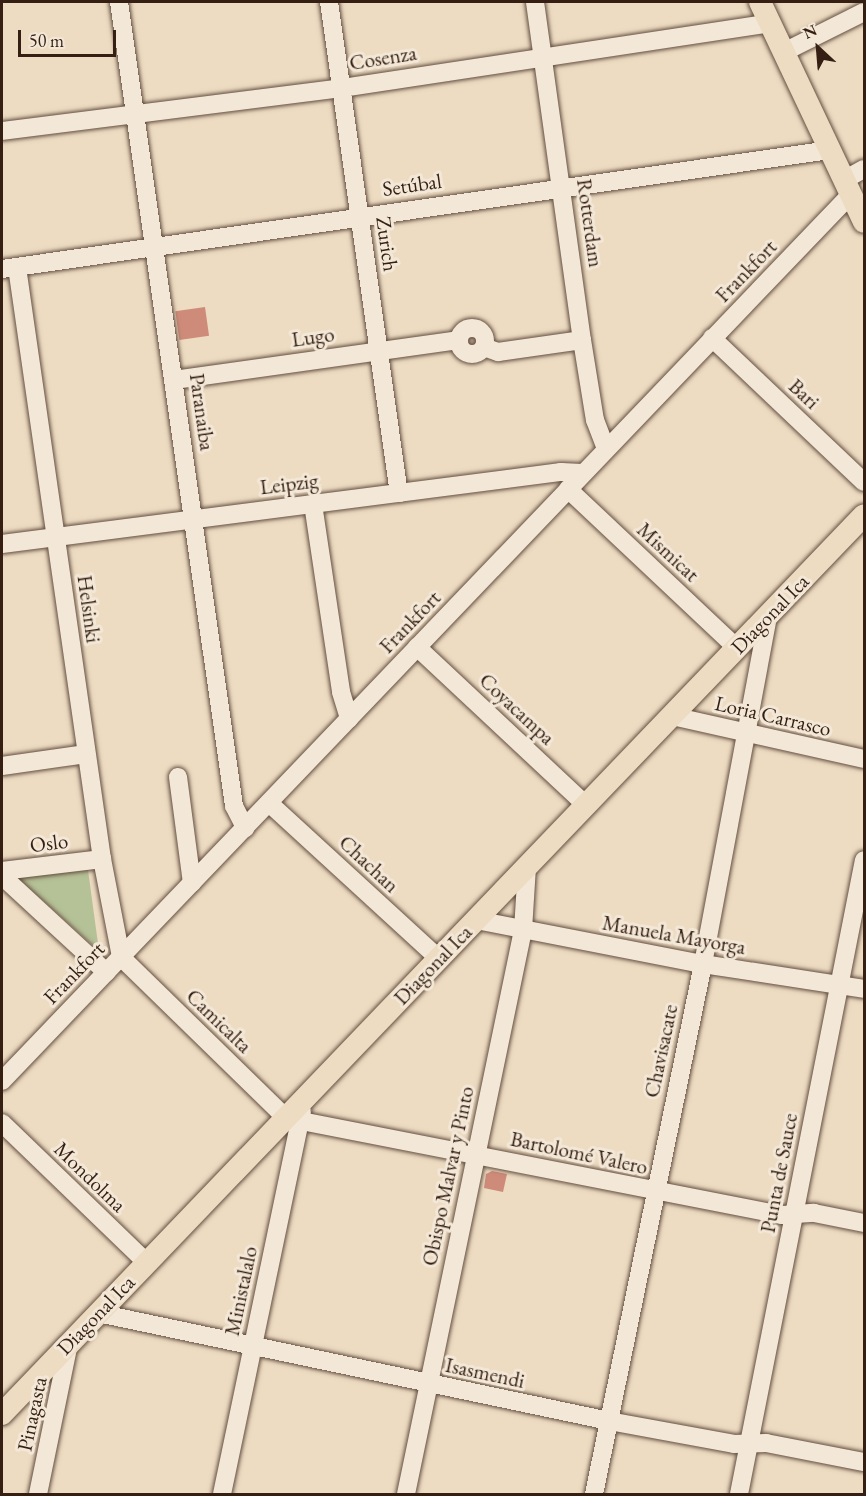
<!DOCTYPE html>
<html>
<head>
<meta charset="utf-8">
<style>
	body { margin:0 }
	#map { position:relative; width:866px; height:1496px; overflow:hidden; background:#eddbc2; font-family:"EB Garamond",serif }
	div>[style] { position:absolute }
	.green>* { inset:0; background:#b5c196 }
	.building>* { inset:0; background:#cf8b79; transform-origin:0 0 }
	.roads { filter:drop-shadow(0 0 2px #634e3f) drop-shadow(0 0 2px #634e3f) }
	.minor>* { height:18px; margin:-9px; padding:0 9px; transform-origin:9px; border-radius:9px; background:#f3e8d7 }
	.minor>.ring { margin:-9px; padding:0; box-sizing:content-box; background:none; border:18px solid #f3e8d7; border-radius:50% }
	.major>* { height:22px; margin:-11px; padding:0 11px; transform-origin:11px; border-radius:11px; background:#eddbc2 }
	span { translate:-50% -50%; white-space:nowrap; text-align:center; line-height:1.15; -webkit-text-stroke:6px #f3e8d7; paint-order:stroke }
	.street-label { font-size:21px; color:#351f13 }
	.frame { position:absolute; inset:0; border:3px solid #351f13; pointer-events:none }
	.north { position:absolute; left:788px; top:18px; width:60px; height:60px; -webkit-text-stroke:4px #f3e8d7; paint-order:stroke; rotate:334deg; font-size:16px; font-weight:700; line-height:24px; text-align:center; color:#351f13 }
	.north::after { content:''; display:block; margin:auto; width:21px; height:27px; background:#351f13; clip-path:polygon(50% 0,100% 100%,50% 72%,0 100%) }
	.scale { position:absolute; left:18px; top:30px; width:98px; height:27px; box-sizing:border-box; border:3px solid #351f13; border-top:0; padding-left:8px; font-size:18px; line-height:21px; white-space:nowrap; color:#351f13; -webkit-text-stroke:4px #f3e8d7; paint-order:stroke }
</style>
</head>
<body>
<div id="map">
	<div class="green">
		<i style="clip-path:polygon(88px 870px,99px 951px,18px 878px)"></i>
	</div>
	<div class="building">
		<i style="left:205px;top:307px;width:29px;height:30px;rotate:82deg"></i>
		<i style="clip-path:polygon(492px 1171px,507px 1174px,503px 1192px,484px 1188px,486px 1174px)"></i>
	</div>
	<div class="roads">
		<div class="minor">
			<i style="left:119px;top:2px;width:812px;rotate:81.86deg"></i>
			<i style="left:234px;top:806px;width:25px;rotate:63deg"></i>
			<i style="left:329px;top:2px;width:496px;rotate:81.9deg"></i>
			<i style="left:535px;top:2px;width:341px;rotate:82.1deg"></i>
			<i style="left:582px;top:340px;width:81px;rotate:80.8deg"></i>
			<i style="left:595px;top:420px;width:31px;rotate:69deg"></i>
			<i style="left:784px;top:52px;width:89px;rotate:-26.6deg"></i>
			<i style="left:2px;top:131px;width:343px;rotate:-7.2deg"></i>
			<i style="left:342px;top:88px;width:433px;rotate:-8.6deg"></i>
			<i style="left:844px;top:180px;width:23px;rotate:-29deg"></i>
			<i style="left:17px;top:267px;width:598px;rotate:81.83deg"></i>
			<i style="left:102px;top:859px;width:100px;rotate:79deg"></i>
			<i style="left:121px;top:957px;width:231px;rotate:44.3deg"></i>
			<i style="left:286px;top:1118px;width:505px;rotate:11.07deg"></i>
			<i style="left:782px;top:1215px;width:32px;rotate:-4deg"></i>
			<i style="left:814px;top:1213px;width:51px;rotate:11.3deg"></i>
			<i style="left:2px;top:269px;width:837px;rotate:-8.18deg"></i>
			<i class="ring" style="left:459px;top:328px;width:8px;height:8px"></i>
			<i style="left:712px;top:338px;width:209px;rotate:43.5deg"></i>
			<i style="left:484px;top:347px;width:15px;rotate:20deg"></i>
			<i style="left:498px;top:352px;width:85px;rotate:-8.1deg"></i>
			<i style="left:174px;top:380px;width:287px;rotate:-8deg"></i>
			<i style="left:568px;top:489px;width:232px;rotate:43.3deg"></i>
			<i style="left:313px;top:504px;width:190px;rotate:81.5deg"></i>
			<i style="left:341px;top:692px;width:28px;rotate:73deg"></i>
			<i style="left:2px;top:544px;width:564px;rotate:-7.34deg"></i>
			<i style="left:561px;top:472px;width:21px;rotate:3deg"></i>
			<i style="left:417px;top:647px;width:231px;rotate:43.1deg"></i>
			<i style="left:672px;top:716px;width:197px;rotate:12.6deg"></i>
			<i style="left:2px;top:766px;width:85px;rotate:-8.1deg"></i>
			<i style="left:178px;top:777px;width:107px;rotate:82.5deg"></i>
			<i style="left:269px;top:803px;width:231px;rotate:42.5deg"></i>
			<i style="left:2px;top:871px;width:101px;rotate:-6.8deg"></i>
			<i style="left:2px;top:876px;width:142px;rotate:42.7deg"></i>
			<i style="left:476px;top:920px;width:231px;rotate:11deg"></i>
			<i style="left:703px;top:964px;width:163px;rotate:8.8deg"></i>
			<i style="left:2px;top:1081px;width:1228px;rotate:-46.25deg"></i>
			<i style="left:2px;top:1123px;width:202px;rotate:44deg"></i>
			<i style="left:98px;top:1313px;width:522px;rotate:11.93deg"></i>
			<i style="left:609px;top:1421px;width:127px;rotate:10.4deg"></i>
			<i style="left:734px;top:1444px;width:32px;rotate:-2deg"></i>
			<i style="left:766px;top:1443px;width:100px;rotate:11deg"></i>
			<i style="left:38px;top:1494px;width:154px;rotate:-78.4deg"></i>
			<i style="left:222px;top:1494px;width:391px;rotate:-78.2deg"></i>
			<i style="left:406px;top:1494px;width:576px;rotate:-78.28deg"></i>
			<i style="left:523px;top:930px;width:64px;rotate:-86.4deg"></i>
			<i style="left:594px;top:1494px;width:541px;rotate:-78.38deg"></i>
			<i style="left:703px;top:964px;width:354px;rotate:-79.4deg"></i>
			<i style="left:739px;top:1494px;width:646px;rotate:-78.85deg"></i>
		</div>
		<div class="major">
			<i style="left:760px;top:2px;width:243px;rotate:64.7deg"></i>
			<i style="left:2px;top:1414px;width:1245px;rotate:-46.2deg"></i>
		</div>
	</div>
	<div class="street-label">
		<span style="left:383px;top:58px;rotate:-9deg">Cosenza</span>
		<span style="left:412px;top:185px;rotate:-8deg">Setúbal</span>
		<span style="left:590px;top:223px;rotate:82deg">Rotterdam</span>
		<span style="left:387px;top:244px;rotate:82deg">Zurich</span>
		<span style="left:746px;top:271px;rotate:-46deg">Frankfort</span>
		<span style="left:313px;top:337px;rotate:-8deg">Lugo</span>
		<span style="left:804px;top:394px;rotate:43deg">Bari</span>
		<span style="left:202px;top:412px;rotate:82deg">Paranaiba</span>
		<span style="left:289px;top:484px;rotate:-7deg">Leipzig</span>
		<span style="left:668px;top:552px;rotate:43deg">Mismicat</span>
		<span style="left:89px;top:609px;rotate:82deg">Helsinki</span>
		<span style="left:770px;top:614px;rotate:-46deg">Diagonal Ica</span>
		<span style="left:410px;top:622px;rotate:-46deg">Frankfort</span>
		<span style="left:517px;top:709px;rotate:43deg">Coyacampa</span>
		<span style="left:773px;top:716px;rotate:13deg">Loria Carrasco</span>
		<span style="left:49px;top:843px;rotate:-7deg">Oslo</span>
		<span style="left:369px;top:864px;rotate:43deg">Chachan</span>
		<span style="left:674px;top:935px;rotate:10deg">Manuela Mayorga</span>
		<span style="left:433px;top:965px;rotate:-46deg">Diagonal Ica</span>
		<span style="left:74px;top:973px;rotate:-46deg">Frankfort</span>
		<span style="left:219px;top:1021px;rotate:44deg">Camicalta</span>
		<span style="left:661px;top:1051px;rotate:-78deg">Chavisacate</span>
		<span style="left:579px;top:1153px;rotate:12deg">Bartolomé Valero</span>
		<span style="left:779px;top:1173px;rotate:-79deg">Punta de Sauce</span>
		<span style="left:448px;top:1176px;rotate:-78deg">Obispo Malvar y Pinto</span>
		<span style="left:90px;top:1177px;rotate:44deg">Mondolma</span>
		<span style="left:241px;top:1291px;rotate:-78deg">Ministalalo</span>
		<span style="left:96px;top:1315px;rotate:-46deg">Diagonal Ica</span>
		<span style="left:485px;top:1373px;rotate:12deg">Isasmendi</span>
		<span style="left:32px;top:1414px;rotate:-78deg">Pinagasta</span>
	</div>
	<div class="frame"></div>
	<div class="north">N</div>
	<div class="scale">50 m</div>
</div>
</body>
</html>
